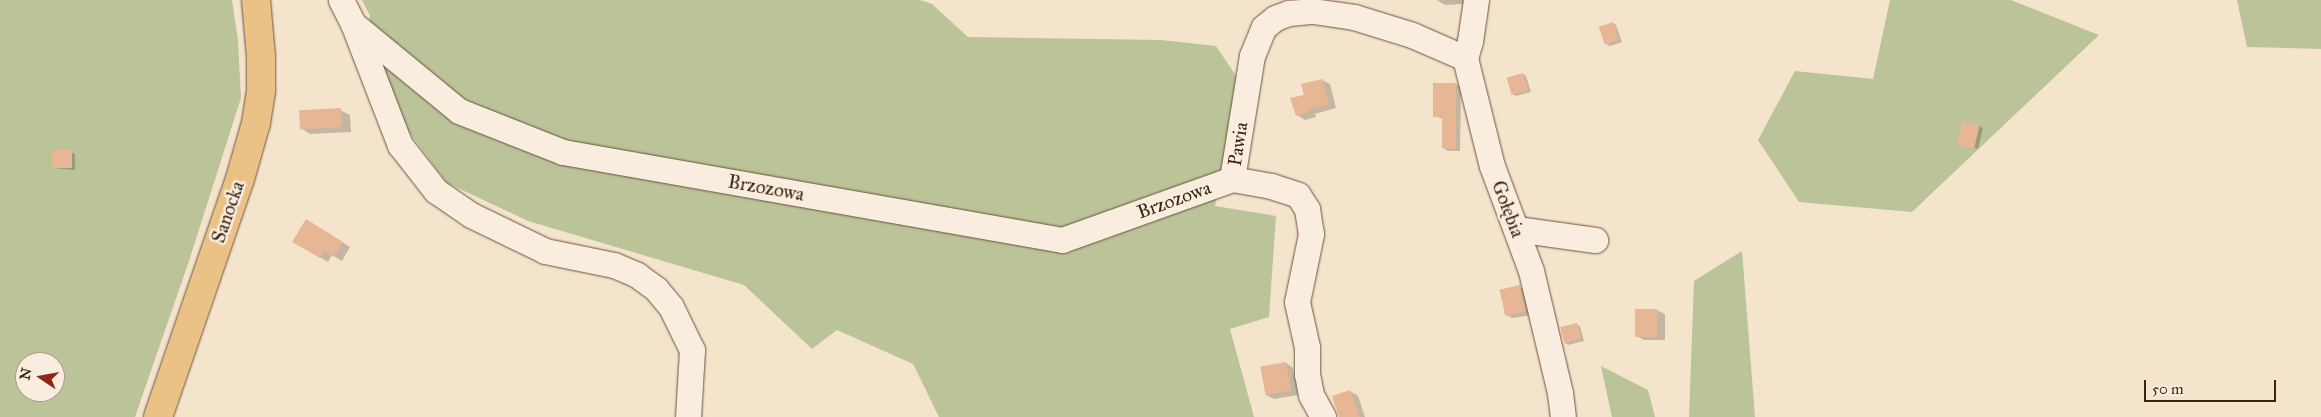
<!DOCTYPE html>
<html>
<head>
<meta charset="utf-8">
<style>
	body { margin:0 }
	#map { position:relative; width:2321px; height:417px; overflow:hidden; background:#f5e4cc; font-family:"IM FELL Great Primer",serif }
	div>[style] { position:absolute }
	.green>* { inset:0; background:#bbc498 }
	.shadow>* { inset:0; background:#0003 }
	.building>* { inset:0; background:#e6b695; transform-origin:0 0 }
	.roads { filter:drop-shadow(0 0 1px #6a533e) drop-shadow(0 0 1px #6a533e) }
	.minor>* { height:25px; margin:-12.5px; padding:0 12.5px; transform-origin:12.5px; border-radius:12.5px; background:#f8edde }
	.major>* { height:28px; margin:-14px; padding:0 14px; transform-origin:14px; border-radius:14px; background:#eac286 }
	span { translate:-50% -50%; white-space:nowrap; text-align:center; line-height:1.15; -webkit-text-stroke:5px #f8edde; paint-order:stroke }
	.street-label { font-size:19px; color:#3b230e }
	.north { position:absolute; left:15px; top:352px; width:50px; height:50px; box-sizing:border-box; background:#f8edde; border:1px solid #ac9c8b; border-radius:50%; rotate:282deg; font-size:14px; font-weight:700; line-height:20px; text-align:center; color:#3b230e }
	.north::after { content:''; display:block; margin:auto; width:18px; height:22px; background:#8f2418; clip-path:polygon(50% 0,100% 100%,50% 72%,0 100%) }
	.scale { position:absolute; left:2144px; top:380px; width:132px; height:22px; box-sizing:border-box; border:2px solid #3b230e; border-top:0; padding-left:6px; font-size:15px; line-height:18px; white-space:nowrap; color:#3b230e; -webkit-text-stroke:4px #f8edde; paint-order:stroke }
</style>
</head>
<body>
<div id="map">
	<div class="green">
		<i style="clip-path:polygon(evenodd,0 0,232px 0,238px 40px,241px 98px,189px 261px,135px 417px,0 417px,0 0,25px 362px,55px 362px,55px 392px,25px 392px,25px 362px)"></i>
		<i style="clip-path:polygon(362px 0,920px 0,932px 4px,968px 37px,1161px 40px,1216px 46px,1241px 83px,1215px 206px,1276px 216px,1269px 317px,1230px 329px,1254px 417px,939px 417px,913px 364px,837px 330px,812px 349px,744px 285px,528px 221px,447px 183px,390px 107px,365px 42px,370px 16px)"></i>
		<i style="clip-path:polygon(1890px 0,2011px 0,2099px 35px,1912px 212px,1799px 202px,1758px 140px,1795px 71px,1873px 79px)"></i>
		<i style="clip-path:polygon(2237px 0,2321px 0,2321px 49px,2247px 47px)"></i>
		<i style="clip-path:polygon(1742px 251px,1755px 417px,1689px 417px,1694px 281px)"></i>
		<i style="clip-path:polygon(1601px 366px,1648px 390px,1655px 417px,1612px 417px)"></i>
	</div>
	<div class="shadow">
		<i style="clip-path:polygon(1437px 0,1463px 0,1463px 4px,1445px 5px)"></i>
		<i style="clip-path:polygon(1613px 23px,1616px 25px,1622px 42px,1610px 46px,1606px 44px)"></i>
		<i style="clip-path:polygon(1523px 74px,1526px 76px,1531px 92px,1516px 96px,1513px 94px)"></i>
		<i style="clip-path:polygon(1322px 80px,1330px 84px,1336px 108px,1315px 114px,1316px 117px,1305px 120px,1297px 115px)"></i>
		<i style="clip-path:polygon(1456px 84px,1461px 87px,1460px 151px,1448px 151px,1443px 148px,1443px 119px,1435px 116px)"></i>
		<i style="clip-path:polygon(340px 110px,350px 115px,351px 132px,310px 134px,301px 128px)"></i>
		<i style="clip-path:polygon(1979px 126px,1983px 128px,1978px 149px,1958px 143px)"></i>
		<i style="clip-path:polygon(71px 152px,75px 154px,75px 170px,53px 168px)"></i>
		<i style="clip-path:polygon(307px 221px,350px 247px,342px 261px,332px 255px,328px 262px,294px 242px)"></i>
		<i style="clip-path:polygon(1519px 287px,1527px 291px,1533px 315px,1512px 318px,1504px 313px)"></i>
		<i style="clip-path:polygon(1657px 310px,1665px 314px,1665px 340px,1644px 340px,1637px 336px)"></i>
		<i style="clip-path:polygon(1576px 324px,1580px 326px,1584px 341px,1568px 345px,1565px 343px)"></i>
		<i style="clip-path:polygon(1286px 363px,1293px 368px,1298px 395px,1274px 399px,1266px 395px)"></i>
		<i style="clip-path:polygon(1350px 391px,1358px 396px,1365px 417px,1341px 417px)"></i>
	</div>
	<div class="building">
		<i style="left:1613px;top:22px;width:19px;height:15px;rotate:72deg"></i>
		<i style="left:1523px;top:73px;width:18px;height:17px;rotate:74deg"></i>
		<i style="clip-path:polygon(1322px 79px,1329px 104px,1308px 110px,1309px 112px,1296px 116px,1290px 98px,1304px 95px,1301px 84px)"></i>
		<i style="clip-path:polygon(1433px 83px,1456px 83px,1456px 149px,1442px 148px,1442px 117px,1433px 117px)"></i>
		<i style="left:341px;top:108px;width:19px;height:42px;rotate:87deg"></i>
		<i style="left:1962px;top:121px;width:18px;height:24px;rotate:13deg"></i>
		<i style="left:52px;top:150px;width:20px;height:18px"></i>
		<i style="clip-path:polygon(306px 219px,343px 242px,334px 257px,324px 251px,320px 258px,292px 242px)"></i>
		<i style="left:1520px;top:285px;width:27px;height:21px;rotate:77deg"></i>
		<i style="left:1635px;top:309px;width:22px;height:28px"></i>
		<i style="left:1577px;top:323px;width:16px;height:17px;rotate:76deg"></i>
		<i style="left:1286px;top:362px;width:29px;height:26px;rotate:80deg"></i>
		<i style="clip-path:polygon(1350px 390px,1360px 417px,1339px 417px,1332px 396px)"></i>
	</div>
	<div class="roads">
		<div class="minor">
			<i style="left:341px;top:0;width:27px;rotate:63deg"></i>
			<i style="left:353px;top:24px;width:137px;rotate:39.4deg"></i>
			<i style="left:459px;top:111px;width:112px;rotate:21.5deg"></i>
			<i style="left:563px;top:152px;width:507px;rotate:10deg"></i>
			<i style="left:1062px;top:240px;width:181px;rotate:-19.7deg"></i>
			<i style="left:1232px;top:179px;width:40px;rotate:10deg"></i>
			<i style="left:1271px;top:186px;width:28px;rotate:18deg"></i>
			<i style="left:1298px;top:195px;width:17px;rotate:57deg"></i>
			<i style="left:1307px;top:209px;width:25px;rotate:81deg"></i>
			<i style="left:1311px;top:234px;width:69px;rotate:101.6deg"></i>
			<i style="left:1297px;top:302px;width:46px;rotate:77.5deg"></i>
			<i style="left:1307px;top:347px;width:27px;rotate:90deg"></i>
			<i style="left:1307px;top:374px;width:21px;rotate:79deg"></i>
			<i style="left:1311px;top:395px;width:25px;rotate:61deg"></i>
			<i style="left:1476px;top:0;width:41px;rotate:98.3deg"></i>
			<i style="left:1470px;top:41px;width:18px;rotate:106deg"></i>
			<i style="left:1465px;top:58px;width:111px;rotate:76deg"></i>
			<i style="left:1492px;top:166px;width:112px;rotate:69.6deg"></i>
			<i style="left:1531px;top:271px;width:125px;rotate:76.6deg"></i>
			<i style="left:1560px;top:393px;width:24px;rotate:83deg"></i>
			<i style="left:354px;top:26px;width:128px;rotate:68.9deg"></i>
			<i style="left:400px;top:145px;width:58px;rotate:52deg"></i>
			<i style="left:436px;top:191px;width:42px;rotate:34.4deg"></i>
			<i style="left:471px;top:215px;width:82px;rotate:25.9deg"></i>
			<i style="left:545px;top:251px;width:70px;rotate:11.5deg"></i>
			<i style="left:614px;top:265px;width:25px;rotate:23deg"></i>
			<i style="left:637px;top:275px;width:24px;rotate:36deg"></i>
			<i style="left:656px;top:289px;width:23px;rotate:50deg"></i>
			<i style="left:671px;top:307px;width:48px;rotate:64deg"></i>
			<i style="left:692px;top:350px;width:67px;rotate:93.4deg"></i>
			<i style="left:1232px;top:179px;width:125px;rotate:-80.8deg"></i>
			<i style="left:1252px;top:56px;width:31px;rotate:-68deg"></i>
			<i style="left:1264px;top:27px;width:14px;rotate:-39deg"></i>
			<i style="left:1275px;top:18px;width:15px;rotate:-20deg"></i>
			<i style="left:1289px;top:13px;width:24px;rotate:-5deg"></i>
			<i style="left:1313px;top:11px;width:41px;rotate:8.3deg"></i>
			<i style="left:1354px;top:17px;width:61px;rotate:17.2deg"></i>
			<i style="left:1412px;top:35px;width:58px;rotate:23.5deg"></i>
			<i style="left:1516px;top:229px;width:80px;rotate:7.9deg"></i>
		</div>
		<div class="major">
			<i style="left:158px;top:417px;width:252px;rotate:-71deg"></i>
			<i style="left:240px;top:179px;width:58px;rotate:-74.1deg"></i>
			<i style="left:256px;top:123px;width:33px;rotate:-81deg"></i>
			<i style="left:261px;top:90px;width:33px;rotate:-90deg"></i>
			<i style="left:261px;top:57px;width:57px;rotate:-95deg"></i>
		</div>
	</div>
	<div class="street-label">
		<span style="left:1238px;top:144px;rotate:-81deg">Pawia</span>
		<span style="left:766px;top:188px;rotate:10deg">Brzozowa</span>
		<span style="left:1174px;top:200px;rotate:-20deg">Brzozowa</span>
		<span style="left:1508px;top:209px;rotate:69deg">Gołębia</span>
		<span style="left:228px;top:212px;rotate:-71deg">Sanocka</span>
	</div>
	<div class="north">N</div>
	<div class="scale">50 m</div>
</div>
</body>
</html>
